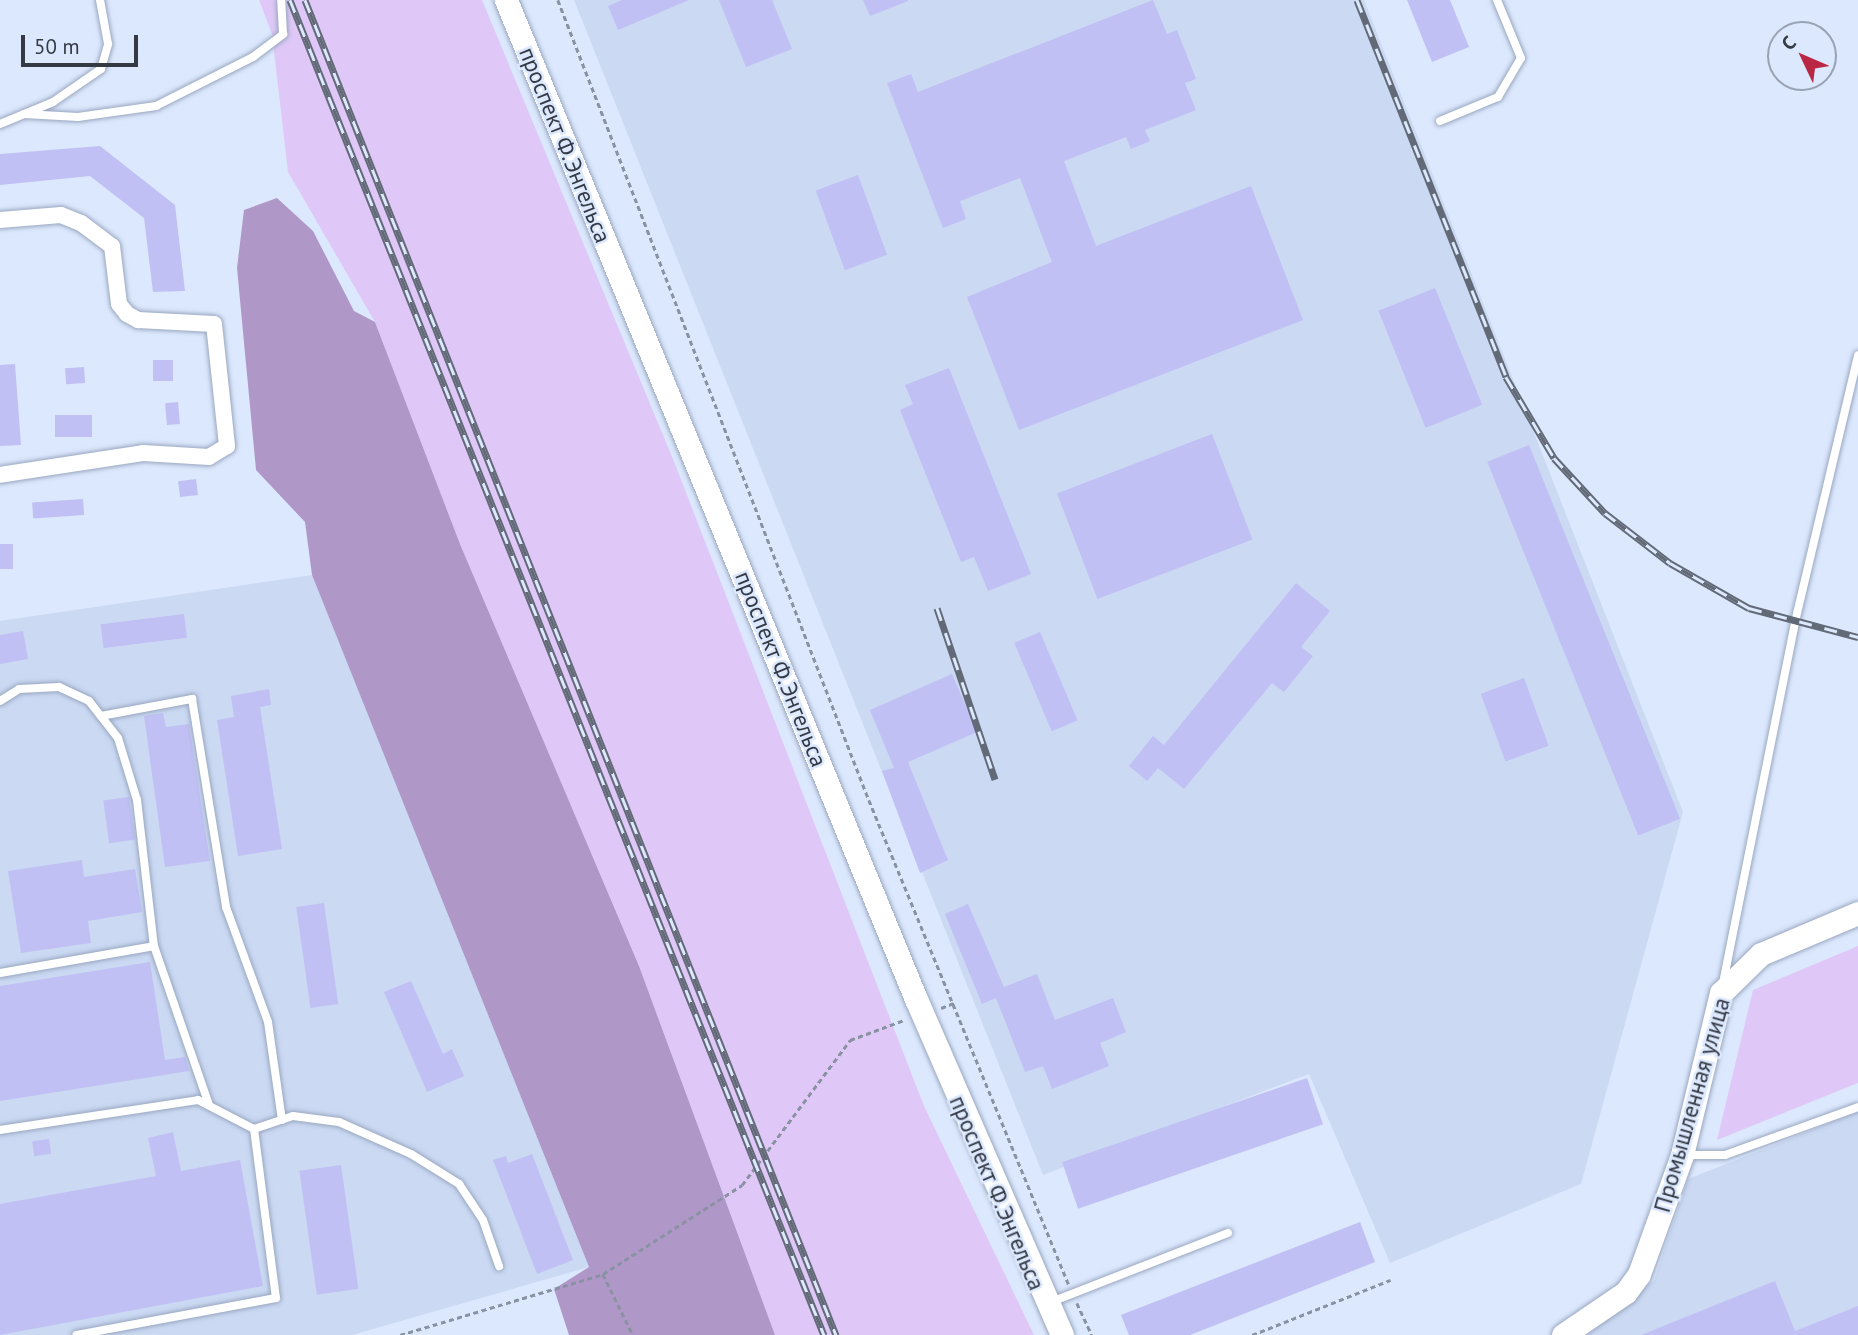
<!DOCTYPE html>
<html>
<head>
<meta charset="utf-8">
<style>
	body { margin:0 }
	#map { position:relative; width:1858px; height:1335px; overflow:hidden; background:#dce8fd; font-family:"PT Sans",sans-serif }
	div>[style] { position:absolute }
	.built>* { inset:0; background:#cbd9f3 }
	.green>* { inset:0; background:#dfc8f7 }
	.forest>* { inset:0; background:#af98c7 }
	.building>* { inset:0; background:#c0c0f4; transform-origin:0 0 }
	.path>* { height:2.5px; margin-top:-1.25px; transform-origin:0; background:repeating-linear-gradient(90deg,#8992a2 0 5px,transparent 0 8.5px) }
	.roads { filter:drop-shadow(0 0 2px #99a7c0) drop-shadow(0 0 2px #99a7c0) }
	.lane>* { height:8px; margin:-4px; padding:0 4px; transform-origin:4px; border-radius:4px; background:#fff }
	.street>* { height:16px; margin:-8px; padding:0 8px; transform-origin:8px; border-radius:8px; background:#fff }
	.secondary>* { height:23px; margin:-11.5px; padding:0 11.5px; transform-origin:11.5px; border-radius:11.5px; background:#fff }
	.rail>* { height:7px; margin-top:-3.5px; transform-origin:0; background:repeating-linear-gradient(90deg,#dce8fd 0 13px,#626a77 0 26px); box-sizing:border-box; border-block:2px solid #626a77 }
	span { translate:-50% -50%; white-space:nowrap; text-align:center; line-height:1.15; -webkit-text-stroke:5px #dce8fd; paint-order:stroke }
	.street-label { font-size:23px; color:#343a44 }
	.north { position:absolute; left:1767px; top:21px; width:70px; height:70px; box-sizing:border-box; background:#dce8fd; border:2px solid #99a2b3; border-radius:50%; rotate:314deg; font-size:19px; font-weight:700; line-height:28px; text-align:center; color:#343a44 }
	.north::after { content:''; display:block; margin:auto; width:24px; height:32px; background:#b92744; clip-path:polygon(50% 0,100% 100%,50% 72%,0 100%) }
	.scale { position:absolute; left:21px; top:35px; width:117px; height:32px; box-sizing:border-box; border:4px solid #343a44; border-top:0; padding-left:9px; font-size:21px; line-height:24px; white-space:nowrap; color:#343a44; -webkit-text-stroke:5px #dce8fd; paint-order:stroke }
</style>
</head>
<body>
<div id="map">
	<div class="built">
		<i style="clip-path:polygon(574px 0,1364px 0,1683px 812px,1581px 1184px,1390px 1263px,1309px 1074px,1043px 1175px)"></i>
		<i style="clip-path:polygon(312px 575px,589px 1267px,352px 1335px,0 1335px,0 621px)"></i>
		<i style="clip-path:polygon(1858px 1112px,1858px 1335px,1575px 1335px,1654px 1281px,1688px 1179px)"></i>
	</div>
	<div class="green">
		<i style="clip-path:polygon(259px 0,482px 0,673px 459px,924px 1106px,1034px 1335px,775px 1335px,639px 966px,460px 544px,375px 322px,288px 172px,272px 34px)"></i>
		<i style="clip-path:polygon(1858px 946px,1858px 1083px,1717px 1140px,1753px 990px)"></i>
	</div>
	<div class="forest">
		<i style="clip-path:polygon(277px 198px,313px 231px,354px 311px,375px 322px,460px 544px,639px 966px,775px 1335px,569px 1335px,554px 1289px,589px 1267px,312px 575px,305px 522px,256px 470px,237px 268px,244px 210px)"></i>
	</div>
	<div class="building">
		<i style="clip-path:polygon(622px 0,689px 0,618px 30px,608px 6px)"></i>
		<i style="clip-path:polygon(719px 0,772px 0,792px 49px,746px 67px)"></i>
		<i style="clip-path:polygon(863px 0,908px 0,908px 1px,870px 16px)"></i>
		<i style="clip-path:polygon(1153px 0,1167px 34px,1177px 30px,1196px 79px,1185px 83px,1196px 110px,1145px 130px,1150px 141px,1131px 149px,1126px 137px,1064px 161px,1096px 246px,1251px 186px,1303px 320px,1019px 430px,967px 297px,1052px 262px,1039px 228px,1020px 178px,960px 201px,966px 219px,943px 228px,887px 83px,911px 74px,918px 92px)"></i>
		<i style="clip-path:polygon(1407px 0,1450px 0,1469px 47px,1432px 62px)"></i>
		<i style="clip-path:polygon(100px 146px,175px 205px,185px 291px,153px 292px,144px 218px,90px 176px,0 185px,0 154px)"></i>
		<i style="left:858px;top:175px;width:85px;height:45px;rotate:70deg"></i>
		<i style="left:1435px;top:288px;width:126px;height:61px;rotate:68deg"></i>
		<i style="left:153px;top:360px;width:20px;height:21px"></i>
		<i style="clip-path:polygon(15px 364px,21px 445px,0 446px,0 365px)"></i>
		<i style="left:84px;top:367px;width:16px;height:19px;rotate:86deg"></i>
		<i style="clip-path:polygon(949px 368px,1031px 574px,988px 591px,974px 557px,961px 562px,900px 410px,913px 404px,905px 385px)"></i>
		<i style="left:178px;top:402px;width:22px;height:13px;rotate:85deg"></i>
		<i style="left:92px;top:415px;width:22px;height:37px;rotate:90deg"></i>
		<i style="left:1212px;top:434px;width:113px;height:166px;rotate:69deg"></i>
		<i style="left:1529px;top:445px;width:403px;height:45px;rotate:68deg"></i>
		<i style="left:196px;top:479px;width:16px;height:18px;rotate:83deg"></i>
		<i style="left:83px;top:499px;width:16px;height:51px;rotate:86deg"></i>
		<i style="left:0;top:544px;width:13px;height:25px"></i>
		<i style="clip-path:polygon(1296px 583px,1330px 611px,1301px 647px,1313px 656px,1284px 692px,1272px 683px,1184px 789px,1158px 768px,1147px 781px,1129px 766px,1153px 736px,1164px 745px)"></i>
		<i style="left:184px;top:614px;width:24px;height:84px;rotate:83deg"></i>
		<i style="clip-path:polygon(23px 631px,28px 659px,0 664px,0 635px)"></i>
		<i style="left:1040px;top:632px;width:96px;height:28px;rotate:67deg"></i>
		<i style="clip-path:polygon(952px 674px,977px 732px,908px 762px,948px 860px,920px 873px,882px 771px,894px 768px,870px 710px)"></i>
		<i style="left:1524px;top:678px;width:72px;height:46px;rotate:70deg"></i>
		<i style="clip-path:polygon(269px 689px,271px 705px,260px 707px,282px 849px,238px 856px,217px 720px,234px 717px,231px 696px)"></i>
		<i style="clip-path:polygon(163px 713px,166px 727px,189px 724px,210px 861px,165px 867px,144px 716px)"></i>
		<i style="left:129px;top:797px;width:43px;height:26px;rotate:82deg"></i>
		<i style="clip-path:polygon(82px 860px,84px 877px,135px 869px,142px 912px,88px 921px,91px 943px,21px 953px,8px 871px)"></i>
		<i style="left:324px;top:903px;width:102px;height:28px;rotate:82deg"></i>
		<i style="clip-path:polygon(968px 904px,1004px 987px,1037px 974px,1055px 1020px,1113px 998px,1126px 1032px,1100px 1043px,1109px 1066px,1052px 1089px,1043px 1066px,1025px 1072px,996px 998px,982px 1004px,945px 914px)"></i>
		<i style="clip-path:polygon(150px 962px,165px 1060px,185px 1057px,189px 1071px,0 1101px,0 986px)"></i>
		<i style="clip-path:polygon(411px 981px,443px 1054px,452px 1049px,464px 1076px,427px 1092px,384px 992px)"></i>
		<i style="left:1307px;top:1078px;width:49px;height:259px;rotate:71deg"></i>
		<i style="clip-path:polygon(173px 1132px,181px 1171px,240px 1160px,263px 1286px,0 1335px,0 1204px,156px 1176px,148px 1138px)"></i>
		<i style="left:49px;top:1139px;width:15px;height:17px;rotate:82deg"></i>
		<i style="clip-path:polygon(532px 1154px,573px 1260px,537px 1274px,493px 1160px,506px 1156px,508px 1163px)"></i>
		<i style="left:341px;top:1165px;width:125px;height:42px;rotate:82deg"></i>
		<i style="clip-path:polygon(1360px 1222px,1375px 1262px,1190px 1335px,1129px 1335px,1121px 1315px)"></i>
		<i style="clip-path:polygon(1775px 1281px,1795px 1331px,1858px 1306px,1858px 1335px,1641px 1335px)"></i>
	</div>
	<div class="path">
		<i style="left:558px;top:0;width:858px;rotate:68.76deg"></i>
		<i style="left:869px;top:800px;width:525px;rotate:67.59deg"></i>
		<i style="left:941px;top:1008px;width:14px;rotate:-21deg"></i>
		<i style="left:603px;top:1274px;width:68px;rotate:63.8deg"></i>
		<i style="left:1077px;top:1303px;width:35px;rotate:65deg"></i>
		<i style="left:400px;top:1335px;width:212px;rotate:-16.7deg"></i>
		<i style="left:603px;top:1274px;width:165px;rotate:-32.6deg"></i>
		<i style="left:742px;top:1185px;width:181px;rotate:-53.3deg"></i>
		<i style="left:850px;top:1040px;width:58px;rotate:-20.3deg"></i>
		<i style="left:1252px;top:1335px;width:149px;rotate:-21.7deg"></i>
	</div>
	<div class="roads">
		<div class="lane">
			<i style="left:24px;top:114px;width:54px;rotate:3.2deg"></i>
			<i style="left:78px;top:117px;width:79px;rotate:-8deg"></i>
			<i style="left:156px;top:106px;width:109px;rotate:-26.8deg"></i>
			<i style="left:253px;top:57px;width:38px;rotate:-37deg"></i>
			<i style="left:283px;top:34px;width:34px;rotate:-93deg"></i>
			<i style="left:1440px;top:121px;width:63px;rotate:-22.5deg"></i>
			<i style="left:1498px;top:97px;width:45px;rotate:-59.5deg"></i>
			<i style="left:1521px;top:58px;width:63px;rotate:-112.5deg"></i>
			<i style="left:0;top:124px;width:57px;rotate:-22.5deg"></i>
			<i style="left:53px;top:102px;width:58px;rotate:-34.5deg"></i>
			<i style="left:101px;top:69px;width:26px;rotate:-74deg"></i>
			<i style="left:108px;top:44px;width:45px;rotate:-100.3deg"></i>
			<i style="left:0;top:701px;width:22px;rotate:-32deg"></i>
			<i style="left:19px;top:689px;width:40px;rotate:-2.9deg"></i>
			<i style="left:59px;top:687px;width:33px;rotate:25deg"></i>
			<i style="left:89px;top:701px;width:47px;rotate:51.9deg"></i>
			<i style="left:118px;top:738px;width:65px;rotate:73deg"></i>
			<i style="left:137px;top:800px;width:147px;rotate:83.4deg"></i>
			<i style="left:101px;top:716px;width:93px;rotate:-10.6deg"></i>
			<i style="left:192px;top:699px;width:211px;rotate:80.7deg"></i>
			<i style="left:226px;top:907px;width:122px;rotate:69.9deg"></i>
			<i style="left:268px;top:1022px;width:99px;rotate:81.9deg"></i>
			<i style="left:0;top:973px;width:156px;rotate:-9.9deg"></i>
			<i style="left:154px;top:946px;width:168px;rotate:70.9deg"></i>
			<i style="left:1723px;top:983px;width:368px;rotate:-78.7deg"></i>
			<i style="left:1795px;top:622px;width:274px;rotate:-76.7deg"></i>
			<i style="left:254px;top:1129px;width:41px;rotate:-18.4deg"></i>
			<i style="left:293px;top:1116px;width:46px;rotate:7.4deg"></i>
			<i style="left:339px;top:1122px;width:79px;rotate:24deg"></i>
			<i style="left:411px;top:1154px;width:57px;rotate:32deg"></i>
			<i style="left:459px;top:1184px;width:43px;rotate:56.3deg"></i>
			<i style="left:483px;top:1220px;width:49px;rotate:70.8deg"></i>
			<i style="left:0;top:1130px;width:200px;rotate:-8.6deg"></i>
			<i style="left:198px;top:1100px;width:63px;rotate:27.4deg"></i>
			<i style="left:254px;top:1129px;width:170px;rotate:82.6deg"></i>
			<i style="left:276px;top:1298px;width:203px;rotate:169.5deg"></i>
			<i style="left:1685px;top:1155px;width:40px"></i>
			<i style="left:1725px;top:1155px;width:141px;rotate:-19.8deg"></i>
			<i style="left:1051px;top:1302px;width:190px;rotate:-21.3deg"></i>
		</div>
		<div class="street">
			<i style="left:0;top:220px;width:61px;rotate:-4.7deg"></i>
			<i style="left:61px;top:215px;width:22px;rotate:22deg"></i>
			<i style="left:81px;top:223px;width:39px;rotate:37deg"></i>
			<i style="left:112px;top:246px;width:58px;rotate:83.1deg"></i>
			<i style="left:119px;top:304px;width:13px;rotate:51deg"></i>
			<i style="left:127px;top:314px;width:13px;rotate:29deg"></i>
			<i style="left:138px;top:320px;width:76px;rotate:3deg"></i>
			<i style="left:214px;top:324px;width:123px;rotate:83.9deg"></i>
			<i style="left:227px;top:446px;width:21px;rotate:149deg"></i>
			<i style="left:209px;top:457px;width:66px;rotate:-176.5deg"></i>
			<i style="left:143px;top:453px;width:145px;rotate:171.3deg"></i>
		</div>
		<div class="secondary">
			<i style="left:506px;top:0;width:1080px;rotate:67.69deg"></i>
			<i style="left:916px;top:999px;width:366px;rotate:66.5deg"></i>
			<i style="left:1563px;top:1335px;width:76px;rotate:-34.3deg"></i>
			<i style="left:1626px;top:1292px;width:22px;rotate:-54deg"></i>
			<i style="left:1639px;top:1274px;width:127px;rotate:-70.1deg"></i>
			<i style="left:1682px;top:1155px;width:167px;rotate:-76.5deg"></i>
			<i style="left:1721px;top:993px;width:56px;rotate:-44.3deg"></i>
			<i style="left:1761px;top:954px;width:105px;rotate:-22.9deg"></i>
		</div>
	</div>
	<div class="rail">
		<i style="left:290px;top:0;width:1438px;rotate:68.2deg"></i>
		<i style="left:305px;top:0;width:1437px;rotate:68.31deg"></i>
		<i style="left:1357px;top:0;width:405px;rotate:68.4deg"></i>
		<i style="left:1506px;top:377px;width:94px;rotate:59.3deg"></i>
		<i style="left:1554px;top:458px;width:75px;rotate:47.2deg"></i>
		<i style="left:1605px;top:513px;width:82px;rotate:37.6deg"></i>
		<i style="left:1670px;top:563px;width:91px;rotate:29.7deg"></i>
		<i style="left:1749px;top:608px;width:113px;rotate:14.9deg"></i>
		<i style="left:937px;top:608px;width:181px;rotate:71.3deg"></i>
	</div>
	<div class="street-label">
		<span style="left:565px;top:145px;rotate:68deg">проспект Ф.Энгельса</span>
		<span style="left:781px;top:669px;rotate:68deg">проспект Ф.Энгельса</span>
		<span style="left:1692px;top:1105px;rotate:-74deg">Промышленная улица</span>
		<span style="left:997px;top:1193px;rotate:67deg">проспект Ф.Энгельса</span>
	</div>
	<div class="north">С</div>
	<div class="scale">50 m</div>
</div>
</body>
</html>
